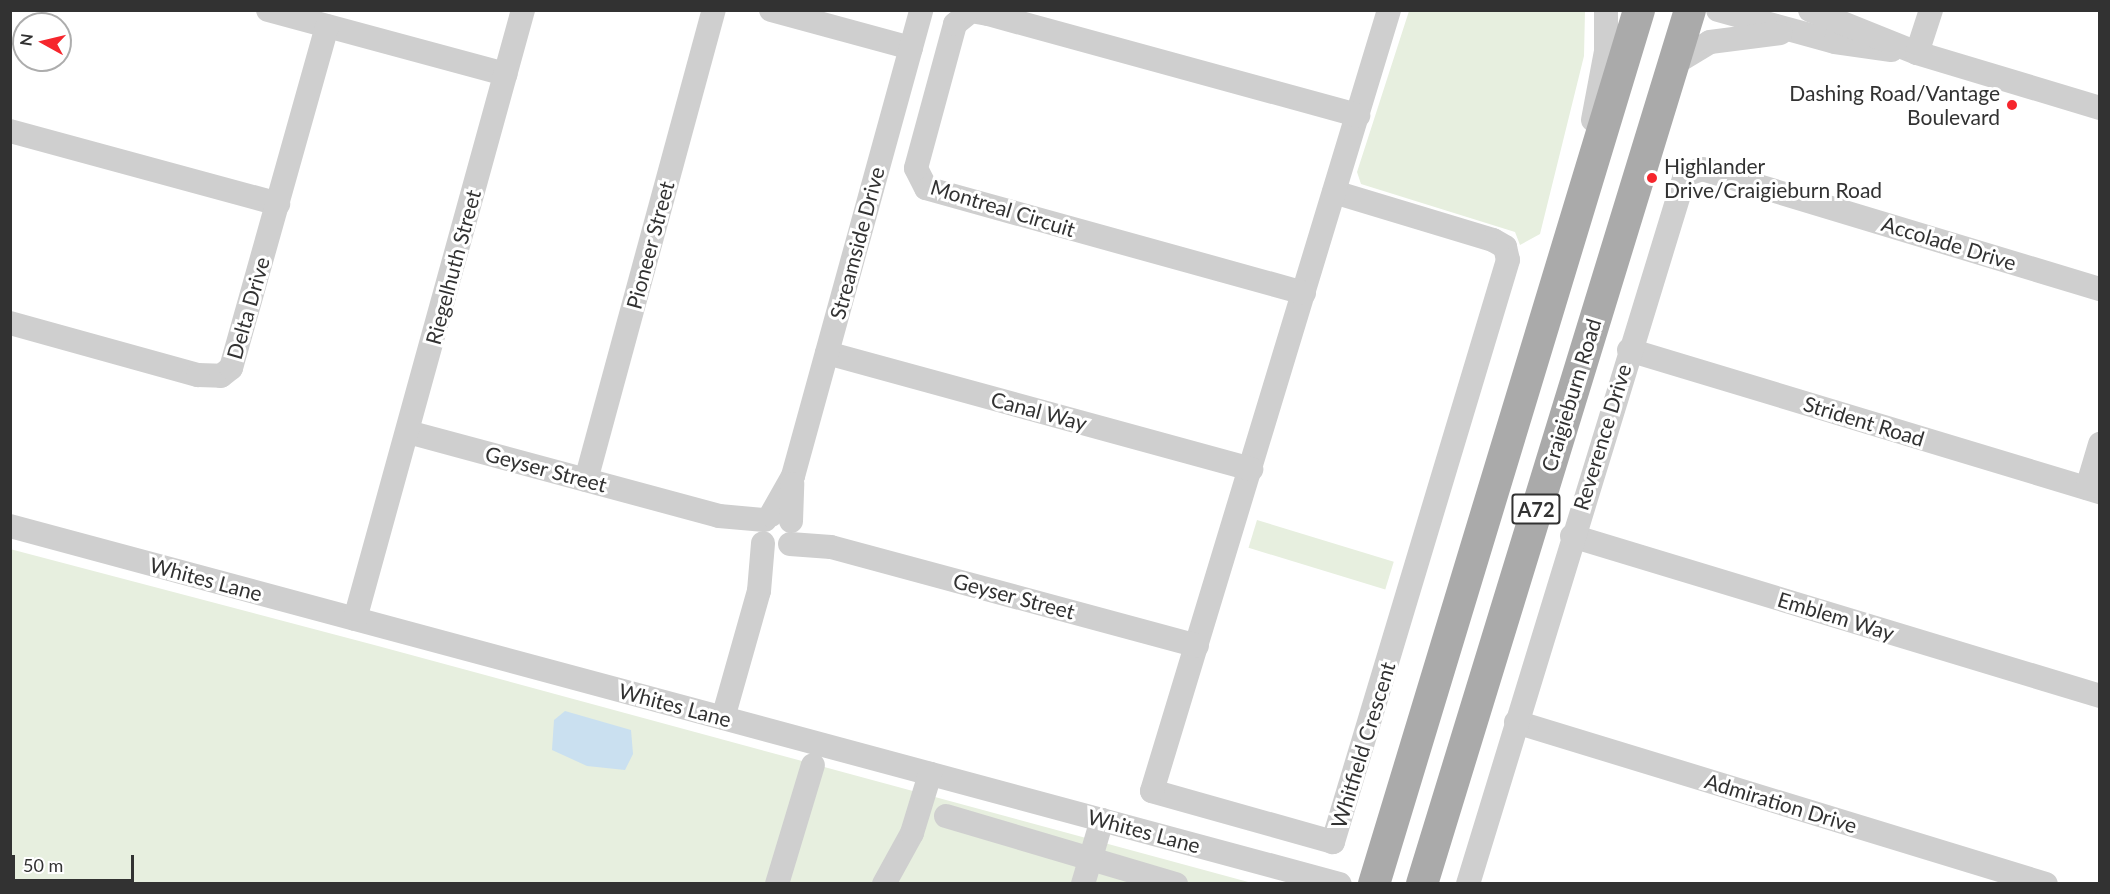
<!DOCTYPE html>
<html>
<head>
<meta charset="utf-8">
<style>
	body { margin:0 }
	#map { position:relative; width:2110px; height:894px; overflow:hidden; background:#fff; font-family:Lato,sans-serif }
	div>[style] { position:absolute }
	.green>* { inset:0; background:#e7efdf; transform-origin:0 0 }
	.water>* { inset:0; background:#cae0f0 }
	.minor>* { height:24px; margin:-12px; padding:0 12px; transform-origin:12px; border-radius:12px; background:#cfcfcf }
	.major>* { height:32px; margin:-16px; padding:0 16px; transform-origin:16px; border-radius:16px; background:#aaa }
	.dots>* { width:16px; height:16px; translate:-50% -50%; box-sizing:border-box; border:3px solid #fff; border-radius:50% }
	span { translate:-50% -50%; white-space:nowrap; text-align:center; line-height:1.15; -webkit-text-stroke:6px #fff; paint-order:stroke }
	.shield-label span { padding:2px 4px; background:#fff; border:2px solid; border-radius:4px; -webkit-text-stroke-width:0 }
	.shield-label { font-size:20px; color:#323232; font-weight:700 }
	.poi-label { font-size:21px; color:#323232 }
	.right { translate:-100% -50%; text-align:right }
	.left { translate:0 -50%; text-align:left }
	.street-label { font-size:21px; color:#323232 }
	.frame { position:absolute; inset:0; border:12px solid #323232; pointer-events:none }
	.north { position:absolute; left:12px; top:12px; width:60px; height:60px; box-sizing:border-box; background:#fff; border:2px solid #adadad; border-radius:50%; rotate:278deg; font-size:16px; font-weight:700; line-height:24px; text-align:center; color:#323232 }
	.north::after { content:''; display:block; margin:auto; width:21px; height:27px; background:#f6262d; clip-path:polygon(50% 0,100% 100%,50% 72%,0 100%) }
	.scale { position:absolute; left:12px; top:855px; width:122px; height:27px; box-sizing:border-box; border:3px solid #323232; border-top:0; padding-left:8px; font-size:18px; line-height:21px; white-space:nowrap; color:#323232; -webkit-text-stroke:4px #fff; paint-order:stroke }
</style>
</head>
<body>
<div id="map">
	<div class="green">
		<i style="clip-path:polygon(1409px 11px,1585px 11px,1584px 56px,1540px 234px,1520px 245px,1515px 232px,1361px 184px,1357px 172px)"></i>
		<i style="left:1257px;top:520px;width:143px;height:29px;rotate:17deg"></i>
		<i style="clip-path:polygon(10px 549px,378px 646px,1252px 883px,11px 883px)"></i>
	</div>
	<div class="water">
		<i style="clip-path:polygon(565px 711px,631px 730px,633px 754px,625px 770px,587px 766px,552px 750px,554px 720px)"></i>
	</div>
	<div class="minor">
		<i style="left:268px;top:10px;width:246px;rotate:15.1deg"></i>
		<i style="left:771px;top:10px;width:145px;rotate:15.2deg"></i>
		<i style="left:1718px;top:10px;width:121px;rotate:15.3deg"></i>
		<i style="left:1835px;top:42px;width:57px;rotate:8.1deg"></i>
		<i style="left:1810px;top:10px;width:115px;rotate:21.9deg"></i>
		<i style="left:1917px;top:53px;width:191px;rotate:16.7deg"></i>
		<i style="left:1917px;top:53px;width:45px;rotate:-72deg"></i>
		<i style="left:1672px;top:65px;width:44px;rotate:-31.2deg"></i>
		<i style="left:1710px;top:42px;width:71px;rotate:-7.3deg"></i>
		<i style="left:1593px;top:120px;width:70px;rotate:-79.3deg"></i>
		<i style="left:1606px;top:51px;width:41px;rotate:-90deg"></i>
		<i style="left:10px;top:131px;width:278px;rotate:15.2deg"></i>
		<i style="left:1334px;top:192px;width:166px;rotate:16.8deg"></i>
		<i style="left:1493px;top:240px;width:14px;rotate:30deg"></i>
		<i style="left:1505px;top:247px;width:13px;rotate:77deg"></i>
		<i style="left:1508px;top:260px;width:608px;rotate:106.74deg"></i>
		<i style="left:1333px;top:842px;width:188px;rotate:-164.3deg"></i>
		<i style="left:1152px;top:791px;width:816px;rotate:-73.12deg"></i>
		<i style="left:1304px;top:293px;width:392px;rotate:-164.5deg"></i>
		<i style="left:926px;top:188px;width:22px;rotate:-117deg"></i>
		<i style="left:916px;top:168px;width:149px;rotate:-74.8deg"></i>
		<i style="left:955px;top:24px;width:21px;rotate:-39deg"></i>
		<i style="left:971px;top:11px;width:17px;rotate:10deg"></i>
		<i style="left:988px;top:14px;width:384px;rotate:15.3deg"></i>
		<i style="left:10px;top:323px;width:195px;rotate:15.5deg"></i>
		<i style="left:198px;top:375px;width:23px;rotate:2deg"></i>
		<i style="left:221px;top:376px;width:13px;rotate:-39deg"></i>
		<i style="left:231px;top:368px;width:355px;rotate:-74.3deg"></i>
		<i style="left:1629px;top:350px;width:492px;rotate:16.8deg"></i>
		<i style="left:827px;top:353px;width:440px;rotate:15.3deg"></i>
		<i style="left:408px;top:432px;width:322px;rotate:15.1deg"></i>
		<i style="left:719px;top:516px;width:46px;rotate:5deg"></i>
		<i style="left:586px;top:480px;width:487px;rotate:-74.8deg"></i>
		<i style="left:2087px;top:488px;width:46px;rotate:-73.5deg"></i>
		<i style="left:771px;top:515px;width:45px;rotate:-60.6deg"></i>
		<i style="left:793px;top:476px;width:483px;rotate:-74.6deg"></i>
		<i style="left:791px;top:521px;width:37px;rotate:-88deg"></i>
		<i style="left:10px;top:526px;width:1377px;rotate:15.07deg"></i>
		<i style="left:1572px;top:536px;width:552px;rotate:16.86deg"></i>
		<i style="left:790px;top:544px;width:41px;rotate:4.2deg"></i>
		<i style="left:831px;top:547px;width:379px;rotate:15.1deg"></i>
		<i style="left:355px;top:619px;width:632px;rotate:-74.58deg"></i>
		<i style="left:723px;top:718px;width:132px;rotate:-74.2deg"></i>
		<i style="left:759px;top:591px;width:48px;rotate:-85.2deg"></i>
		<i style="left:1516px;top:722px;width:554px;rotate:17deg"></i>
		<i style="left:946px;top:816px;width:240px;rotate:16.5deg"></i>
		<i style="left:777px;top:884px;width:124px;rotate:-73.2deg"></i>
		<i style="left:884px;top:884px;width:58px;rotate:-61.2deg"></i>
		<i style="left:912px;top:833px;width:62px;rotate:-73deg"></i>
		<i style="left:1083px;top:884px;width:67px;rotate:-73.5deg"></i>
		<i style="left:1468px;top:884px;width:741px;rotate:-72.98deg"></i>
		<i style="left:1685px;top:175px;width:18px;rotate:-19deg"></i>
		<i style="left:1702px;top:169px;width:416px;rotate:16.8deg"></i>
	</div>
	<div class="major">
		<i style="left:1374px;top:884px;width:913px;rotate:-73.13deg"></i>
		<i style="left:1422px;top:884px;width:914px;rotate:-72.95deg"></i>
	</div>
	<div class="dots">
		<i style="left:2012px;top:105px;background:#f6262d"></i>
		<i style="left:1652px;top:178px;background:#f6262d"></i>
	</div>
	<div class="shield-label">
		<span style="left:1536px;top:509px">A72</span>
	</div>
	<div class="poi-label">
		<span class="right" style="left:2000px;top:105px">Dashing Road/Vantage<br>Boulevard</span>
		<span class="left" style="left:1664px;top:178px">Highlander<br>Drive/Craigieburn Road</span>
	</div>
	<div class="street-label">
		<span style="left:1003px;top:208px;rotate:17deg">Montreal Circuit</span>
		<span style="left:857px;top:243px;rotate:-75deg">Streamside Drive</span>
		<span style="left:1949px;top:243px;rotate:17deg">Accolade Drive</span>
		<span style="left:650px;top:245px;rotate:-75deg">Pioneer Street</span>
		<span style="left:453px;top:267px;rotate:-75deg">Riegelhuth Street</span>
		<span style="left:248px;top:308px;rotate:-74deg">Delta Drive</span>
		<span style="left:1571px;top:395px;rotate:-73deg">Craigieburn Road</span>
		<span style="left:1039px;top:411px;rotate:15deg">Canal Way</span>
		<span style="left:1864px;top:421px;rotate:17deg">Strident Road</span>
		<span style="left:1602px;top:437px;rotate:-73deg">Reverence Drive</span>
		<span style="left:546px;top:469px;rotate:15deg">Geyser Street</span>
		<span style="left:206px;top:579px;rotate:15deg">Whites Lane</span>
		<span style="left:1014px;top:596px;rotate:15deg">Geyser Street</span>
		<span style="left:1836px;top:616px;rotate:17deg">Emblem Way</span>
		<span style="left:675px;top:705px;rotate:15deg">Whites Lane</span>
		<span style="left:1363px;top:745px;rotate:-73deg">Whitfield Crescent</span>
		<span style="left:1781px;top:803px;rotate:17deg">Admiration Drive</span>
		<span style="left:1144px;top:831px;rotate:15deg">Whites Lane</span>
	</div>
	<div class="frame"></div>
	<div class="north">N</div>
	<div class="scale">50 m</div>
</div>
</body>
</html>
